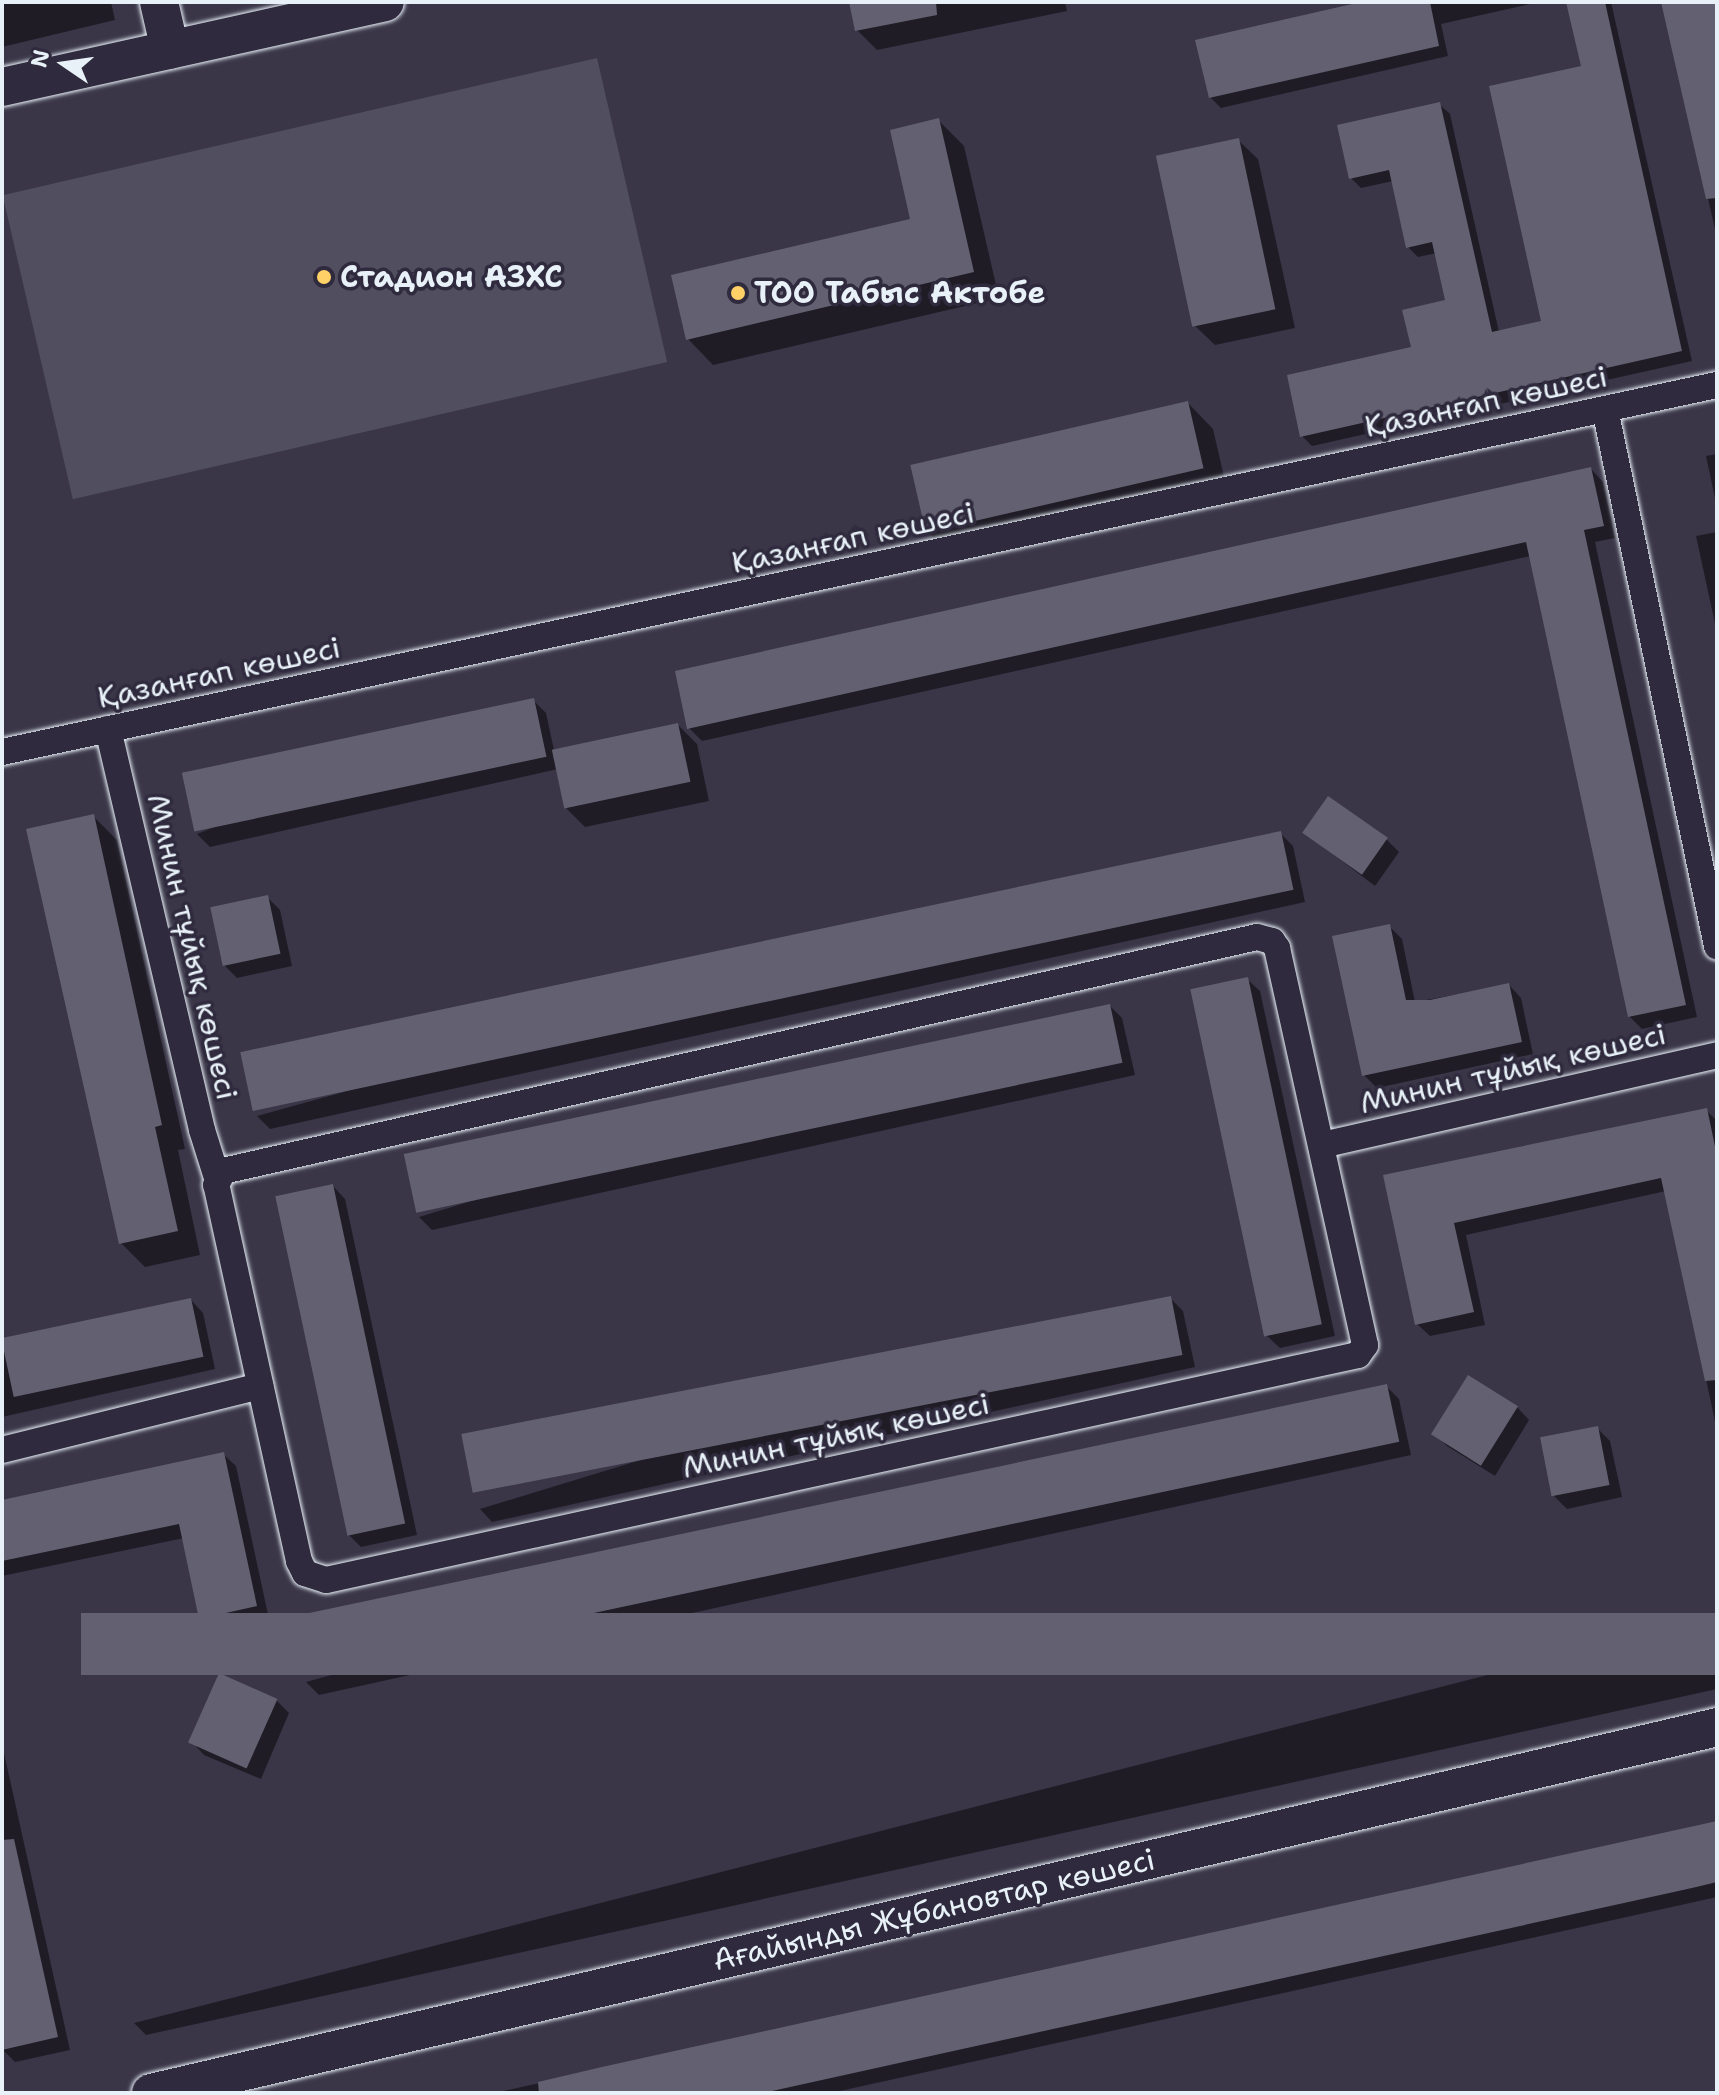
<!DOCTYPE html>
<html>
<head>
<meta charset="utf-8">
<style>
	body { margin:0 }
	#map { position:relative; width:1719px; height:2095px; overflow:hidden; background:#3a3648; font-family:"Shantell Sans",sans-serif }
	div>[style] { position:absolute }
	.green>* { inset:0; background:#504e5f; transform-origin:0 0 }
	.shadow>* { inset:0; background:#0007 }
	.building>* { inset:0; background:#636171; transform-origin:0 0 }
	.roads { filter:drop-shadow(0 0 2px #e8f1f8) drop-shadow(0 0 2px #e8f1f8) }
	.street>* { height:26px; margin:-13px; padding:0 13px; transform-origin:13px; border-radius:13px; background:#2f2a3d }
	.secondary>* { height:38px; margin:-19px; padding:0 19px; transform-origin:19px; border-radius:19px; background:#2f2a3d }
	.dots>* { width:22px; height:22px; translate:-50% -50%; box-sizing:border-box; border:4px solid #2f2a3d; border-radius:50% }
	span { translate:-50% -50%; white-space:nowrap; text-align:center; line-height:1.15; -webkit-text-stroke:7px #2f2a3d; paint-order:stroke }
	.poi-label { font-size:30px; color:#e8f1f8; font-weight:700 }
	.left { translate:0 -50%; text-align:left }
	.street-label { font-size:30px; color:#e8f1f8 }
	.frame { position:absolute; inset:0; border:4px solid #e8f1f8; pointer-events:none }
	.north { position:absolute; left:24px; top:24px; width:80px; height:80px; -webkit-text-stroke:6px #2f2a3d; paint-order:stroke; rotate:283deg; font-size:22px; font-weight:700; line-height:32px; text-align:center; color:#e8f1f8 }
	.north::after { content:''; display:block; margin:auto; width:28px; height:36px; background:#e8f1f8; clip-path:polygon(50% 0,100% 100%,50% 72%,0 100%) }
</style>
</head>
<body>
<div id="map">
	<div class="green">
		<i style="left:597px;top:58px;width:312px;height:610px;rotate:77deg"></i>
	</div>
	<div class="shadow">
		<i style="clip-path:polygon(2px 2px,111px 2px,115px 20px,2px 47px)"></i>
		<i style="clip-path:polygon(851px 2px,1065px 2px,1067px 11px,877px 50px,857px 30px)"></i>
		<i style="clip-path:polygon(1370px 2px,1539px 2px,1441px 24px,1448px 56px,1221px 108px,1210px 97px)"></i>
		<i style="clip-path:polygon(1568px 2px,1611px 2px,1692px 361px,1312px 446px,1302px 436px,1413px 349px,1448px 301px,1437px 253px,1418px 257px,1408px 247px,1393px 181px,1361px 188px,1351px 178px,1439px 104px,1450px 114px,1499px 332px,1543px 323px,1583px 67px)"></i>
		<i style="clip-path:polygon(1663px 2px,1717px 2px,1717px 238px)"></i>
		<i style="clip-path:polygon(938px 120px,964px 146px,999px 298px,713px 365px,688px 339px,913px 221px)"></i>
		<i style="clip-path:polygon(1238px 140px,1258px 159px,1295px 328px,1215px 345px,1195px 326px)"></i>
		<i style="clip-path:polygon(1188px 403px,1213px 429px,1228px 494px,952px 556px,927px 531px)"></i>
		<i style="clip-path:polygon(1717px 454px,1717px 508px,1706px 456px)"></i>
		<i style="clip-path:polygon(1591px 469px,1603px 482px,1615px 538px,1595px 542px,1697px 1017px,1642px 1029px,1629px 1016px,1531px 556px,702px 741px,689px 728px)"></i>
		<i style="clip-path:polygon(1717px 532px,1717px 633px,1696px 536px)"></i>
		<i style="clip-path:polygon(533px 700px,546px 713px,554px 750px,678px 725px,697px 744px,709px 801px,585px 827px,566px 808px,558px 769px,210px 847px,197px 834px)"></i>
		<i style="clip-path:polygon(93px 816px,117px 840px,185px 1149px,178px 1150px,200px 1255px,145px 1267px,121px 1243px)"></i>
		<i style="clip-path:polygon(1280px 833px,1293px 846px,1305px 902px,270px 1129px,257px 1116px)"></i>
		<i style="clip-path:polygon(1305px 833px,1387px 840px,1399px 852px,1375px 886px)"></i>
		<i style="clip-path:polygon(267px 897px,280px 910px,292px 966px,237px 978px,224px 965px)"></i>
		<i style="clip-path:polygon(1389px 926px,1402px 939px,1415px 1002px,1509px 985px,1521px 998px,1533px 1054px,1377px 1088px,1364px 1075px)"></i>
		<i style="clip-path:polygon(1247px 979px,1260px 991px,1335px 1336px,1280px 1348px,1267px 1336px)"></i>
		<i style="clip-path:polygon(1110px 1006px,1122px 1018px,1135px 1075px,432px 1230px,419px 1217px)"></i>
		<i style="clip-path:polygon(1706px 1110px,1717px 1121px,1717px 1431px,1666px 1191px,1466px 1235px,1485px 1325px,1430px 1336px,1417px 1324px,1386px 1177px)"></i>
		<i style="clip-path:polygon(333px 1186px,345px 1199px,417px 1535px,361px 1547px,348px 1534px)"></i>
		<i style="clip-path:polygon(1170px 1298px,1183px 1311px,1195px 1367px,492px 1522px,480px 1509px)"></i>
		<i style="clip-path:polygon(191px 1300px,203px 1313px,215px 1369px,2px 1417px,2px 1343px)"></i>
		<i style="clip-path:polygon(1386px 1386px,1399px 1399px,1411px 1455px,319px 1695px,306px 1682px)"></i>
		<i style="clip-path:polygon(1517px 1407px,1529px 1420px,1495px 1476px,1447px 1446px,1434px 1433px)"></i>
		<i style="clip-path:polygon(1597px 1428px,1610px 1441px,1622px 1497px,1567px 1509px,1554px 1496px)"></i>
		<i style="clip-path:polygon(223px 1454px,236px 1466px,269px 1619px,214px 1630px,201px 1618px,184px 1538px,2px 1576px,2px 1504px)"></i>
		<i style="clip-path:polygon(1717px 1616px,1717px 1689px,146px 2035px,134px 2023px)"></i>
		<i style="clip-path:polygon(276px 1700px,289px 1713px,261px 1779px,204px 1755px,192px 1742px)"></i>
		<i style="clip-path:polygon(2px 1744px,70px 2050px,15px 2062px,2px 2049px)"></i>
		<i style="clip-path:polygon(1717px 1823px,1717px 1897px,831px 2093px,494px 2093px)"></i>
	</div>
	<div class="building">
		<i style="clip-path:polygon(849px 2px,936px 2px,937px 15px,855px 31px)"></i>
		<i style="clip-path:polygon(1361px 2px,1430px 2px,1439px 46px,1209px 98px,1195px 40px)"></i>
		<i style="clip-path:polygon(1566px 2px,1605px 2px,1682px 351px,1300px 437px,1287px 375px,1411px 347px,1402px 310px,1445px 300px,1432px 242px,1406px 248px,1389px 170px,1349px 179px,1337px 125px,1440px 102px,1492px 332px,1541px 321px,1489px 86px,1581px 66px)"></i>
		<i style="clip-path:polygon(1661px 2px,1717px 2px,1717px 198px,1706px 199px)"></i>
		<i style="clip-path:polygon(939px 118px,974px 272px,686px 340px,671px 275px,910px 219px,890px 130px)"></i>
		<i style="left:1239px;top:138px;width:175px;height:85px;rotate:78deg"></i>
		<i style="left:1188px;top:401px;width:69px;height:285px;rotate:77deg"></i>
		<i style="clip-path:polygon(1591px 467px,1604px 526px,1584px 530px,1686px 1005px,1628px 1017px,1526px 542px,687px 729px,675px 671px)"></i>
		<i style="left:534px;top:698px;width:60px;height:360px;rotate:78deg"></i>
		<i style="left:678px;top:723px;width:60px;height:129px;rotate:78deg"></i>
		<i style="left:1328px;top:796px;width:73px;height:45px;rotate:35deg"></i>
		<i style="clip-path:polygon(94px 814px,162px 1125px,155px 1127px,178px 1231px,119px 1244px,26px 829px)"></i>
		<i style="left:1281px;top:831px;width:60px;height:1064px;rotate:78deg"></i>
		<i style="left:268px;top:895px;width:60px;height:59px;rotate:78deg"></i>
		<i style="clip-path:polygon(1390px 924px,1406px 1000px,1430px 1000px,1509px 983px,1522px 1042px,1362px 1076px,1332px 936px)"></i>
		<i style="left:1248px;top:977px;width:355px;height:59px;rotate:78deg"></i>
		<i style="left:1110px;top:1004px;width:60px;height:722px;rotate:78deg"></i>
		<i style="clip-path:polygon(1707px 1108px,1717px 1156px,1717px 1380px,1705px 1381px,1661px 1178px,1454px 1223px,1474px 1312px,1415px 1325px,1383px 1175px)"></i>
		<i style="left:333px;top:1184px;width:347px;height:59px;rotate:78deg"></i>
		<i style="left:1171px;top:1296px;width:60px;height:723px;rotate:79deg"></i>
		<i style="left:191px;top:1298px;width:60px;height:194px;rotate:78deg"></i>
		<i style="left:1468px;top:1375px;width:59px;height:70px;rotate:32deg"></i>
		<i style="left:1387px;top:1384px;width:59px;height:1121px;rotate:78deg"></i>
		<i style="left:1598px;top:1426px;width:60px;height:59px;rotate:79deg"></i>
		<i style="clip-path:polygon(224px 1452px,257px 1606px,199px 1619px,179px 1524px,2px 1561px,2px 1500px)"></i>
		<i style="left:1717px;top:1613px;width:62px;height:1636px;rotate:90deg"></i>
		<i style="left:219px;top:1673px;width:64px;height:76px;rotate:24deg"></i>
		<i style="clip-path:polygon(1717px 1821px,1717px 1882px,1692px 1888px,763px 2093px,539px 2093px,538px 2082px,602px 2067px)"></i>
		<i style="clip-path:polygon(14px 1839px,58px 2037px,2px 2050px,2px 1840px)"></i>
	</div>
	<div class="roads">
		<div class="street">
			<i style="left:1605px;top:409px;width:549px;rotate:78.22deg"></i>
			<i style="left:108px;top:729px;width:412px;rotate:76.8deg"></i>
			<i style="left:202px;top:1130px;width:50px;rotate:72.6deg"></i>
			<i style="left:2px;top:752px;width:1754px;rotate:-12.08deg"></i>
			<i style="left:1257px;top:937px;width:16px;rotate:15deg"></i>
			<i style="left:1272px;top:941px;width:9px;rotate:54deg"></i>
			<i style="left:1277px;top:948px;width:407px;rotate:77.5deg"></i>
			<i style="left:1365px;top:1345px;width:12px;rotate:125deg"></i>
			<i style="left:1358px;top:1355px;width:1056px;rotate:167.7deg"></i>
			<i style="left:326px;top:1580px;width:22px;rotate:-162deg"></i>
			<i style="left:305px;top:1573px;width:13px;rotate:-117deg"></i>
			<i style="left:299px;top:1561px;width:385px;rotate:-102.4deg"></i>
			<i style="left:216px;top:1185px;width:16px;rotate:-63deg"></i>
			<i style="left:223px;top:1171px;width:1060px;rotate:-12.75deg"></i>
			<i style="left:1322px;top:1145px;width:405px;rotate:-12.8deg"></i>
			<i style="left:2px;top:1450px;width:266px;rotate:-13.9deg"></i>
		</div>
		<div class="secondary">
			<i style="left:159px;top:2px;width:49px;rotate:77.1deg"></i>
			<i style="left:2px;top:87px;width:392px;rotate:-12.5deg"></i>
			<i style="left:151px;top:2093px;width:1608px;rotate:-13.15deg"></i>
		</div>
	</div>
	<div class="dots">
		<i style="left:324px;top:277px;background:#ffd166"></i>
		<i style="left:738px;top:293px;background:#ffd166"></i>
	</div>
	<div class="poi-label">
		<span class="left" style="left:340px;top:277px">Стадион АЗХС</span>
		<span class="left" style="left:754px;top:293px">ТОО Табыс Актобе</span>
	</div>
	<div class="street-label">
		<span style="left:1486px;top:402px;rotate:-12deg">Қазанғап көшесі</span>
		<span style="left:853px;top:538px;rotate:-12deg">Қазанғап көшесі</span>
		<span style="left:219px;top:673px;rotate:-12deg">Қазанғап көшесі</span>
		<span style="left:192px;top:947px;rotate:77deg">Минин тұйық көшесі</span>
		<span style="left:1513px;top:1069px;rotate:-13deg">Минин тұйық көшесі</span>
		<span style="left:836px;top:1436px;rotate:-12deg">Минин тұйық көшесі</span>
		<span style="left:934px;top:1910px;rotate:-13deg">Ағайынды Жұбановтар көшесі</span>
	</div>
	<div class="frame"></div>
	<div class="north">N</div>
</div>
</body>
</html>
